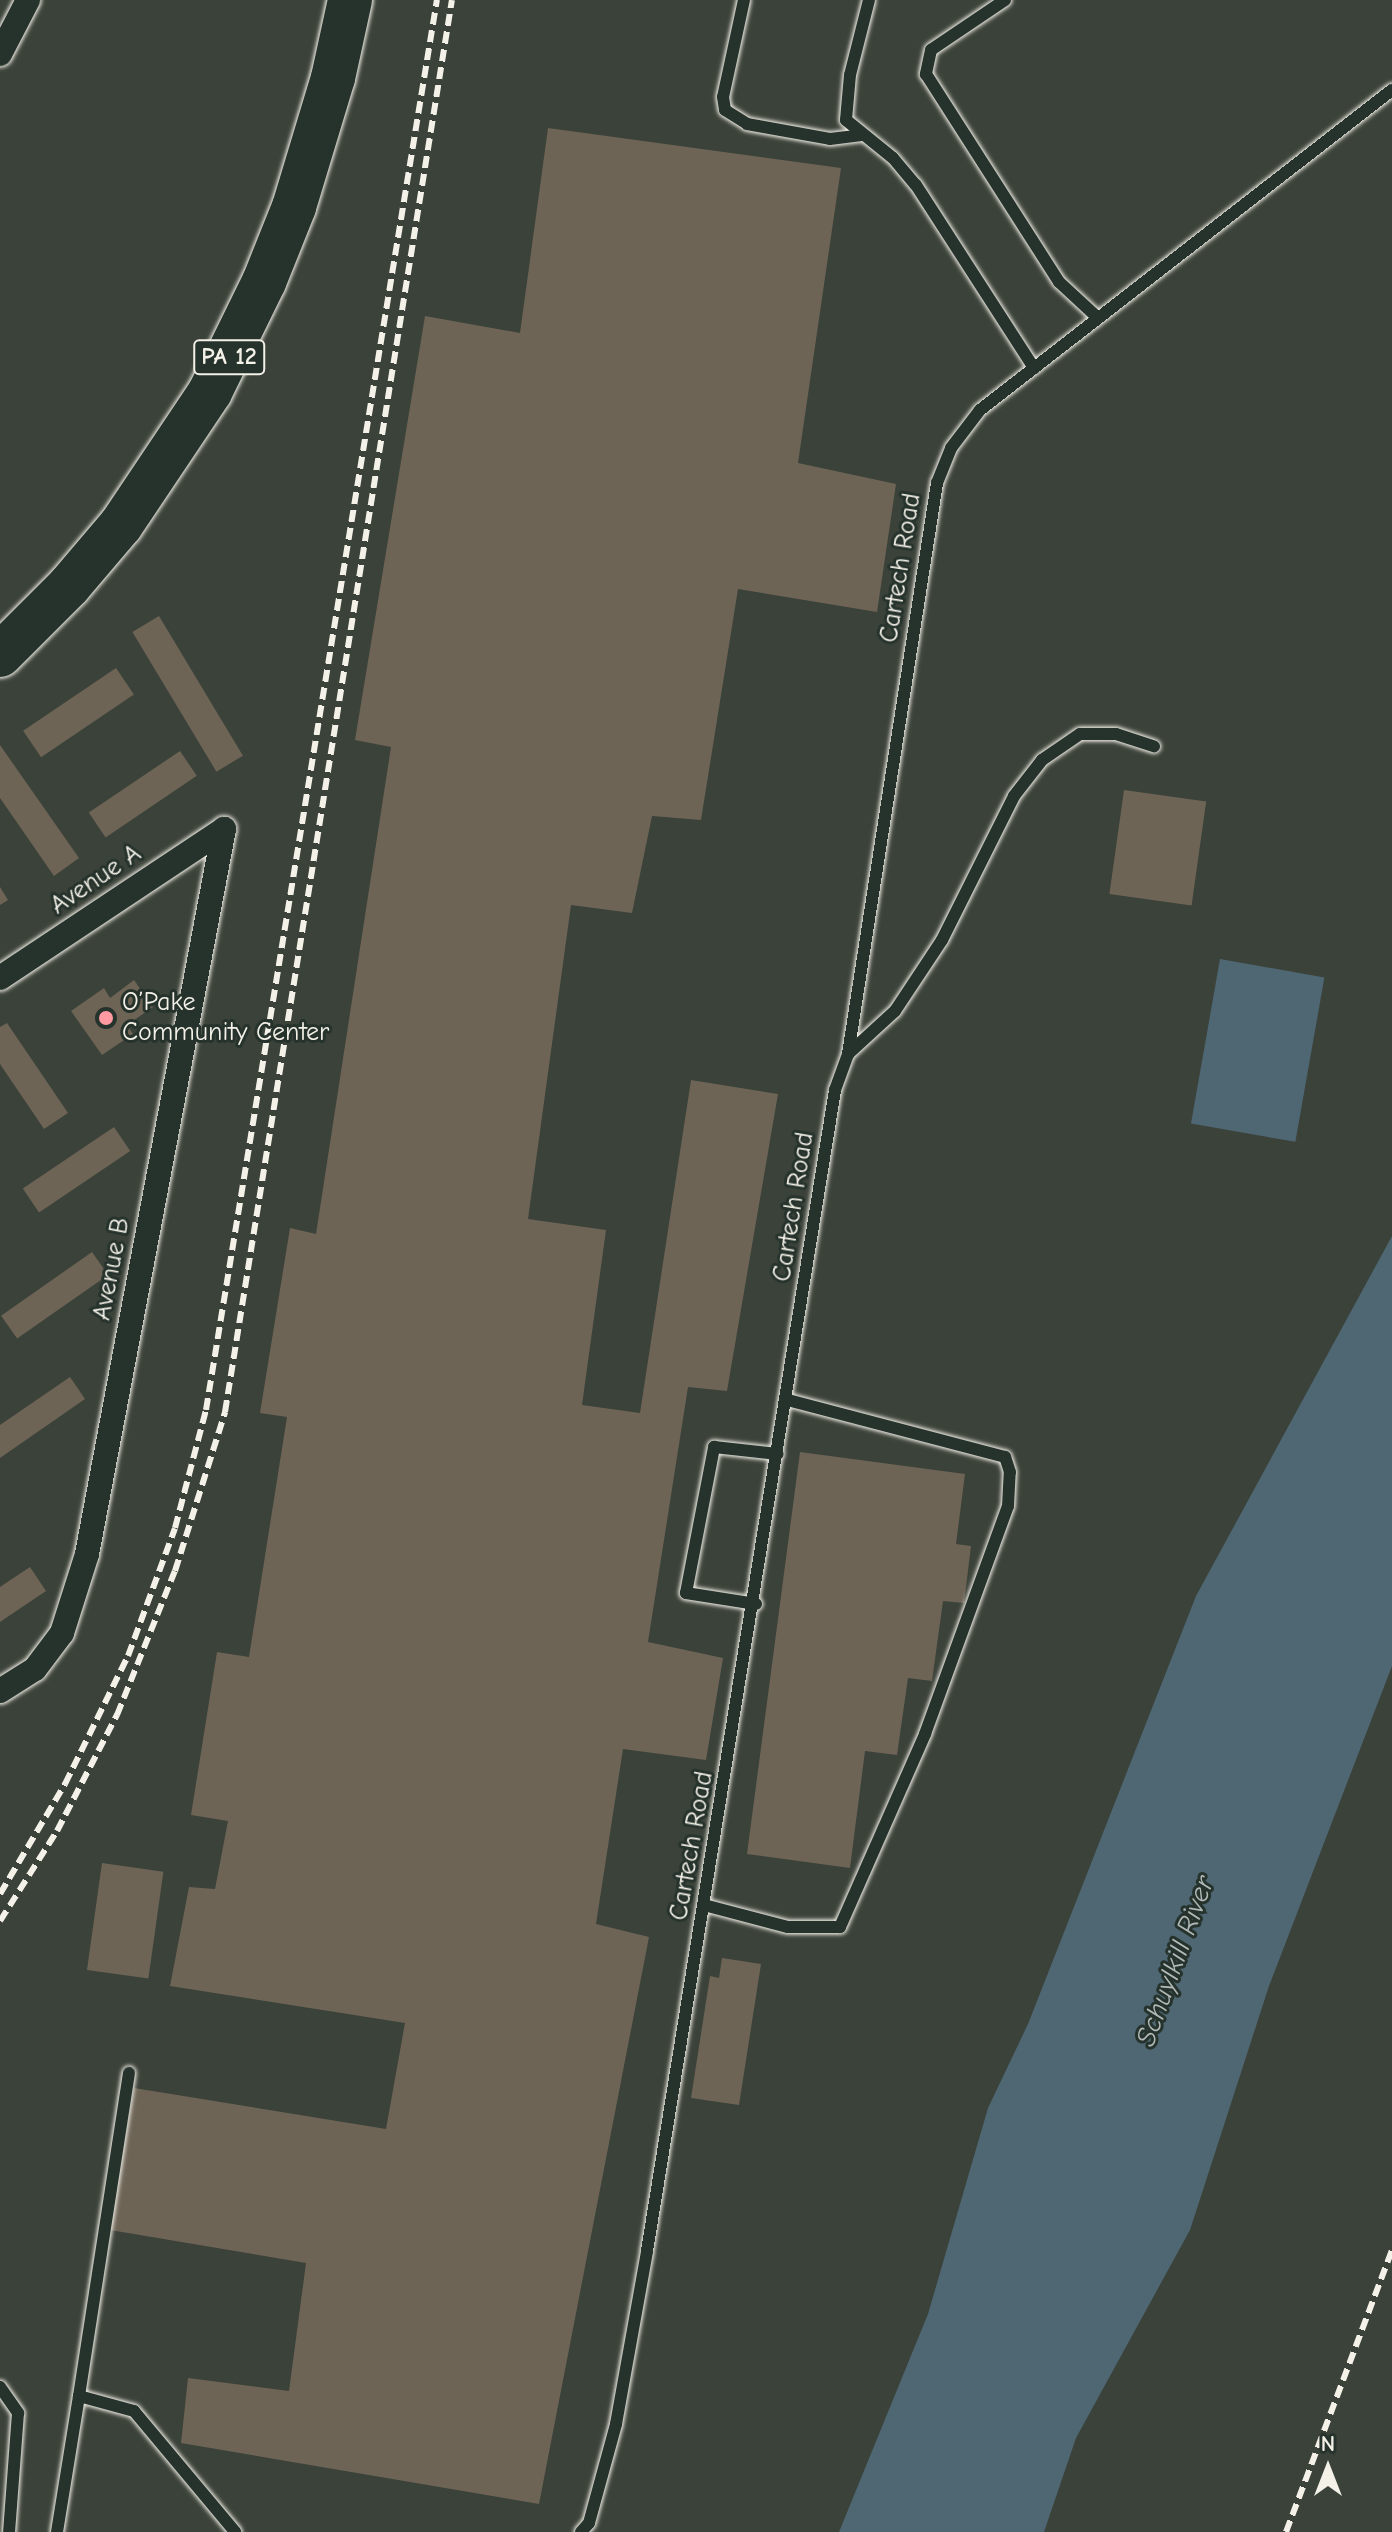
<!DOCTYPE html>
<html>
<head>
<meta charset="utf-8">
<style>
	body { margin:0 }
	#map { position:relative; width:1392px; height:2532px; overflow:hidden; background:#3b4239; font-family:"Comic Neue",sans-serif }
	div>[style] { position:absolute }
	.water>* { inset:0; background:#4e6773; transform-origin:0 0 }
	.building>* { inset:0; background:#6d6456; transform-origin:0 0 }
	.roads { filter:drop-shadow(0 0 2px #f4f1e8) drop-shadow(0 0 2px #f4f1e8) }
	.service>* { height:12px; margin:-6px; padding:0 6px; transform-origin:6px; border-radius:6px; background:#26332d }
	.minor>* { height:24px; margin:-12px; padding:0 12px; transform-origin:12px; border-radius:12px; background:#26332d }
	.motorway>* { height:44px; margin:-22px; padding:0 22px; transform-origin:22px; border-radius:22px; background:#26332d }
	.rail>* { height:6px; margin-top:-3px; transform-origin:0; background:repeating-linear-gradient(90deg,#f4f1e8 0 12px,transparent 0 18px) }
	.dots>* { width:22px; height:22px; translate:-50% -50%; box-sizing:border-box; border:4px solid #26332d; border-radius:50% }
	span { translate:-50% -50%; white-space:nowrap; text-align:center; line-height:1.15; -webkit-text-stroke:6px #26332d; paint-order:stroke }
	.shield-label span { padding:2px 6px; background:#26332d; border:2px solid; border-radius:6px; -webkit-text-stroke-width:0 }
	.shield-label { font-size:24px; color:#f4f1e8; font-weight:700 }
	.street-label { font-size:26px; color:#f4f1e8 }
	.poi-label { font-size:26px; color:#f4f1e8 }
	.left { translate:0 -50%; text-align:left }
	.water-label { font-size:28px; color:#b2bab9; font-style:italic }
	.north { position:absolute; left:1288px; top:2428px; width:80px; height:80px; -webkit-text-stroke:6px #26332d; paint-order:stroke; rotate:0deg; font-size:22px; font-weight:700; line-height:32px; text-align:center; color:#f4f1e8 }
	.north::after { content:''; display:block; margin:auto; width:28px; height:36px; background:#f4f1e8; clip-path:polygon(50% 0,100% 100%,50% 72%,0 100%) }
</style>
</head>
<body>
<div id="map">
	<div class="water">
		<i style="left:1220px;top:959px;width:106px;height:167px;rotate:10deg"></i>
		<i style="clip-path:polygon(1392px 1236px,1392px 1666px,1269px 1986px,1190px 2230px,1076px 2438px,1044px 2532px,839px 2532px,928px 2314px,988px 2108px,1028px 2024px,1196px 1596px)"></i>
	</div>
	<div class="building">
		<i style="clip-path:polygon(548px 128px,841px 168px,798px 463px,896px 484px,877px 612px,738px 589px,701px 820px,652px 816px,632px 913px,571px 905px,528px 1219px,606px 1230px,582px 1405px,640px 1413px,691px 1080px,778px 1094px,727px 1391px,688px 1387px,648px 1642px,723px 1658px,706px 1760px,623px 1749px,596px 1924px,649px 1937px,539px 2504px,181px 2443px,188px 2378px,289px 2391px,306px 2263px,110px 2230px,134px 2088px,386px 2129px,405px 2023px,170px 1986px,189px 1887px,215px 1889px,228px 1821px,191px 1815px,217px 1652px,249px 1657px,287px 1417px,260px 1413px,290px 1228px,316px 1234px,391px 747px,355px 740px,425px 316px,520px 333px)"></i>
		<i style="left:159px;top:616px;width:163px;height:31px;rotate:59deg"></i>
		<i style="left:116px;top:668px;width:32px;height:112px;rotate:56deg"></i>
		<i style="clip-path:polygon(0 745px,79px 858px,54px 876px,0 798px)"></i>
		<i style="left:180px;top:751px;width:30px;height:110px;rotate:56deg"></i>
		<i style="left:1124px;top:790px;width:83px;height:105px;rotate:8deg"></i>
		<i style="clip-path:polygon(0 887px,8px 900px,0 905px)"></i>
		<i style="clip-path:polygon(134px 980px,153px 1007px,127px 1025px,133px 1034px,102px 1055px,71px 1011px,104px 988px,110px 998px)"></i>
		<i style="clip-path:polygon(7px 1023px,68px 1113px,44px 1129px,0 1064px,0 1027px)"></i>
		<i style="left:114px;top:1127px;width:29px;height:110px;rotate:56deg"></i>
		<i style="left:92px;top:1252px;width:28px;height:111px;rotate:55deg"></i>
		<i style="clip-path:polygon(70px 1377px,85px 1399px,0 1458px,0 1425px)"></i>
		<i style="clip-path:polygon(800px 1452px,965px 1474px,956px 1544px,971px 1546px,964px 1603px,943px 1601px,932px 1681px,908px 1678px,897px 1755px,865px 1751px,850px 1868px,747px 1854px)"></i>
		<i style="clip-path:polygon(30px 1567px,46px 1591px,0 1622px,0 1587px)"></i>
		<i style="left:102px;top:1863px;width:62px;height:108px;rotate:8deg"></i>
		<i style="clip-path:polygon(722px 1958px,761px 1964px,739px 2105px,691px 2098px,710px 1976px,719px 1978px)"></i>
	</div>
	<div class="roads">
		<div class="service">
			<i style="left:744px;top:0;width:99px;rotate:102.2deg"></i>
			<i style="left:723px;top:97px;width:13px;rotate:81deg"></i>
			<i style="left:725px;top:110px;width:26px;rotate:32deg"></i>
			<i style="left:747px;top:124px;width:84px;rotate:10.2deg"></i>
			<i style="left:830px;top:139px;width:32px;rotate:-7deg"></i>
			<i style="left:869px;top:0;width:77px;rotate:104.2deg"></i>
			<i style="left:850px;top:75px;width:45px;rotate:95.1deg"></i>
			<i style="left:846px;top:120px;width:60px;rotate:39deg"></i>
			<i style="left:893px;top:158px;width:35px;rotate:50deg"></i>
			<i style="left:916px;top:185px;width:218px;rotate:57.2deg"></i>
			<i style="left:1005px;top:0;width:89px;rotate:146deg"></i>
			<i style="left:931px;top:50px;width:25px;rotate:102deg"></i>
			<i style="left:926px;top:74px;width:247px;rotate:57.4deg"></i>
			<i style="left:1059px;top:282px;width:53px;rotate:42.7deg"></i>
			<i style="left:848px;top:1054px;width:64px;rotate:-42.5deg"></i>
			<i style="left:895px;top:1011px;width:85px;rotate:-56.5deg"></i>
			<i style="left:942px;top:940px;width:161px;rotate:-63.4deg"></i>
			<i style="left:1014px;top:796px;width:46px;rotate:-52.1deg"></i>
			<i style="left:1042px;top:760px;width:46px;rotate:-34.4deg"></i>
			<i style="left:1080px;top:734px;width:36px"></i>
			<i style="left:1116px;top:734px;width:40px;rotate:18deg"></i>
			<i style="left:756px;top:1604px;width:71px;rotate:-171.1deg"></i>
			<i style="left:686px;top:1593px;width:149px;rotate:-79.1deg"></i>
			<i style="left:714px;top:1447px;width:64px;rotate:6.2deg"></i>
			<i style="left:704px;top:1905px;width:87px;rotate:14.7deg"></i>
			<i style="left:788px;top:1927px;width:52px"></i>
			<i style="left:840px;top:1927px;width:211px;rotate:-66.2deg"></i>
			<i style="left:925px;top:1734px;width:243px;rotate:-70deg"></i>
			<i style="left:1008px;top:1506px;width:34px;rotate:-87deg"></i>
			<i style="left:1010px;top:1472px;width:16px;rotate:-108deg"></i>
			<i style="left:1005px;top:1457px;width:225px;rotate:-165.3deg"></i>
			<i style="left:0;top:2387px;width:32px;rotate:55deg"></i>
			<i style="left:18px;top:2413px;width:119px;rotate:94.3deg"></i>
			<i style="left:79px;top:2396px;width:327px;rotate:-81.2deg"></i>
			<i style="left:57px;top:2532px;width:138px;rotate:-80.8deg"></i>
			<i style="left:79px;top:2396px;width:57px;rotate:15.3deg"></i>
			<i style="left:134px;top:2411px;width:158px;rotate:50.1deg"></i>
			<i style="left:581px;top:2532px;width:12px;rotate:-48deg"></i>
			<i style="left:589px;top:2523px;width:103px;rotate:-74.7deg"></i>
			<i style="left:616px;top:2424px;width:176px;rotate:-79.8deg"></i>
			<i style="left:647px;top:2251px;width:1176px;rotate:-80.8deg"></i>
			<i style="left:835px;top:1090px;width:38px;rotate:-70deg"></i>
			<i style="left:848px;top:1054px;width:578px;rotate:-81.14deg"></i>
			<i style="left:937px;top:483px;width:38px;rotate:-68deg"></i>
			<i style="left:951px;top:448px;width:48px;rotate:-52.7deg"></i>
			<i style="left:980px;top:410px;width:522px;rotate:-37.84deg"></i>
		</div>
		<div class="minor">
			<i style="left:0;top:54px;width:61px;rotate:-62.6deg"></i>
			<i style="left:0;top:978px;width:269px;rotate:-33.6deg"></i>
			<i style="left:0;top:1691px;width:41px;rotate:-32.2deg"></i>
			<i style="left:35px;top:1669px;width:45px;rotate:-53.1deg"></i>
			<i style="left:62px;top:1633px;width:83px;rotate:-72.4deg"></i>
			<i style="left:87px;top:1554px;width:738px;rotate:-79.3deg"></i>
		</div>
		<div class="motorway">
			<i style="left:0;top:655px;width:98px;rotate:-45deg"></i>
			<i style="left:69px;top:586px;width:80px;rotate:-49.6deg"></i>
			<i style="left:121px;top:525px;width:160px;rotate:-56.2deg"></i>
			<i style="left:210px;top:392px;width:123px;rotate:-63.9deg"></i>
			<i style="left:264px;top:282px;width:81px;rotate:-68.2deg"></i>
			<i style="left:294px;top:207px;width:135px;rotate:-73.2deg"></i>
			<i style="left:333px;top:78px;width:80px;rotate:-77.7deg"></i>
		</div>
	</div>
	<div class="rail">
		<i style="left:0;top:1894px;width:128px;rotate:-59.4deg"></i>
		<i style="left:65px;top:1784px;width:143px;rotate:-63.8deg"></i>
		<i style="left:128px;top:1656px;width:136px;rotate:-69.8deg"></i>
		<i style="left:175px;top:1528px;width:122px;rotate:-75.3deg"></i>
		<i style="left:206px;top:1410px;width:1429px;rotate:-80.7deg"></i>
		<i style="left:0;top:1921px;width:107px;rotate:-57.7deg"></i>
		<i style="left:57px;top:1831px;width:131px;rotate:-62.7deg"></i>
		<i style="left:117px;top:1715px;width:155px;rotate:-68.1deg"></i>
		<i style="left:175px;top:1571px;width:167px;rotate:-72.5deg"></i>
		<i style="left:225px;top:1412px;width:1430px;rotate:-80.87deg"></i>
		<i style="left:1286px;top:2532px;width:301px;rotate:-69.4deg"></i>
	</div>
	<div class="dots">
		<i style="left:106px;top:1018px;background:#ff9aa2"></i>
	</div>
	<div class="shield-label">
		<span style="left:229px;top:357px">PA 12</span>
	</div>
	<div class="street-label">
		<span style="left:901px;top:568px;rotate:-81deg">Cartech Road</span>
		<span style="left:96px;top:880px;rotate:-34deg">Avenue A</span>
		<span style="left:794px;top:1207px;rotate:-81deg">Cartech Road</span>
		<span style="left:112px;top:1269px;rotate:-79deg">Avenue B</span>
		<span style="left:692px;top:1846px;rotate:-80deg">Cartech Road</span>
	</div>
	<div class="poi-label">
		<span class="left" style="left:122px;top:1018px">O’Pake<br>Community Center</span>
	</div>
	<div class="water-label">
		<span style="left:1175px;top:1961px;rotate:-70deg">Schuylkill River</span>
	</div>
	<div class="north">N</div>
</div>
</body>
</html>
